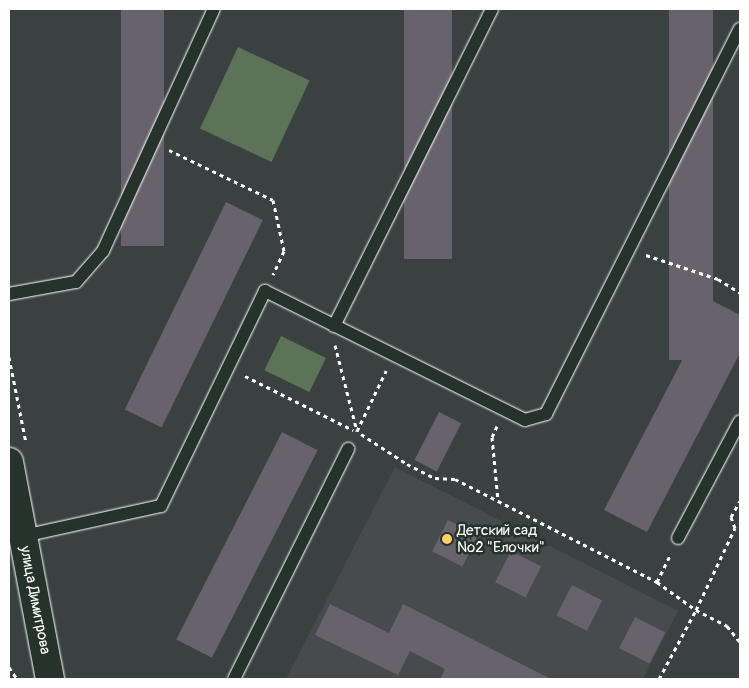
<!DOCTYPE html>
<html>
<head>
<meta charset="utf-8">
<style>
	body { margin:0 }
	#map { position:relative; width:749px; height:688px; overflow:hidden; background:#3a4140; font-family:Pangolin,sans-serif }
	div>[style] { position:absolute }
	.built>* { inset:0; background:#484b4d }
	.green>* { inset:0; background:#5d7357; transform-origin:0 0 }
	.building>* { inset:0; background:#67626c; transform-origin:0 0 }
	.path>* { height:3px; margin-top:-1.5px; transform-origin:0; background:repeating-linear-gradient(90deg,#fff 0 4px,transparent 0 8px) }
	.roads { filter:drop-shadow(0 0 1px #fff) drop-shadow(0 0 1px #fff) }
	.service>* { height:12px; margin:-6px; padding:0 6px; transform-origin:6px; border-radius:6px; background:#26332d }
	.tertiary>* { height:28px; margin:-14px; padding:0 14px; transform-origin:14px; border-radius:14px; background:#26332d }
	.dots>* { width:14px; height:14px; translate:-50% -50%; box-sizing:border-box; border:2px solid #26332d; border-radius:50% }
	span { translate:-50% -50%; white-space:nowrap; text-align:center; line-height:1.15; -webkit-text-stroke:5px #26332d; paint-order:stroke }
	.poi-label { font-size:15px; color:#fff }
	.left { translate:0 -50%; text-align:left }
	.street-label { font-size:15px; color:#fff }
	.frame { position:absolute; inset:0; border:10px solid #fff; pointer-events:none }
</style>
</head>
<body>
<div id="map">
	<div class="built">
		<i style="clip-path:polygon(395px 467px,678px 611px,643px 679px,286px 679px)"></i>
	</div>
	<div class="green">
		<i style="left:238px;top:47px;width:79px;height:90px;rotate:25deg"></i>
		<i style="left:281px;top:336px;width:50px;height:38px;rotate:26deg"></i>
	</div>
	<div class="building">
		<i style="left:121px;top:9px;width:43px;height:237px"></i>
		<i style="left:404px;top:9px;width:48px;height:250px"></i>
		<i style="left:669px;top:9px;width:44px;height:351px"></i>
		<i style="left:226px;top:202px;width:41px;height:231px;rotate:26deg"></i>
		<i style="clip-path:polygon(713px 301px,740px 315px,740px 353px,647px 532px,604px 510px)"></i>
		<i style="left:439px;top:412px;width:25px;height:54px;rotate:27deg"></i>
		<i style="left:282px;top:432px;width:40px;height:233px;rotate:27deg"></i>
		<i style="left:448px;top:520px;width:34px;height:35px;rotate:27deg"></i>
		<i style="left:511px;top:551px;width:34px;height:35px;rotate:27deg"></i>
		<i style="left:572px;top:585px;width:34px;height:34px;rotate:27deg"></i>
		<i style="clip-path:polygon(330px 604px,389px 633px,403px 604px,551px 679px,440px 679px,445px 669px,410px 651px,398px 675px,315px 635px)"></i>
		<i style="left:635px;top:617px;width:34px;height:35px;rotate:27deg"></i>
	</div>
	<div class="path">
		<i style="left:169px;top:150px;width:115px;rotate:25.7deg"></i>
		<i style="left:273px;top:200px;width:52px;rotate:77.8deg"></i>
		<i style="left:284px;top:251px;width:26px;rotate:115deg"></i>
		<i style="left:646px;top:255px;width:76px;rotate:18.4deg"></i>
		<i style="left:718px;top:279px;width:26px;rotate:32deg"></i>
		<i style="left:335px;top:345px;width:89px;rotate:75.7deg"></i>
		<i style="left:9px;top:357px;width:88px;rotate:78.8deg"></i>
		<i style="left:245px;top:376px;width:121px;rotate:26.6deg"></i>
		<i style="left:497px;top:426px;width:12px;rotate:114deg"></i>
		<i style="left:492px;top:437px;width:63px;rotate:84.6deg"></i>
		<i style="left:357px;top:431px;width:67px;rotate:-64.2deg"></i>
		<i style="left:361px;top:434px;width:55px;rotate:33.1deg"></i>
		<i style="left:407px;top:464px;width:31px;rotate:27deg"></i>
		<i style="left:435px;top:478px;width:20px;rotate:3deg"></i>
		<i style="left:455px;top:479px;width:227px;rotate:27deg"></i>
		<i style="left:657px;top:582px;width:48px;rotate:35.7deg"></i>
		<i style="left:696px;top:610px;width:35px;rotate:27deg"></i>
		<i style="left:727px;top:626px;width:21px;rotate:51deg"></i>
		<i style="left:657px;top:582px;width:32px;rotate:-64deg"></i>
		<i style="left:9px;top:667px;width:14px;rotate:56deg"></i>
		<i style="left:659px;top:679px;width:78px;rotate:-61.8deg"></i>
		<i style="left:696px;top:610px;width:91px;rotate:-64.6deg"></i>
		<i style="left:735px;top:528px;width:12px;rotate:-110deg"></i>
		<i style="left:731px;top:517px;width:18px;rotate:-61deg"></i>
	</div>
	<div class="roads">
		<div class="service">
			<i style="left:9px;top:294px;width:68px;rotate:-10.2deg"></i>
			<i style="left:76px;top:282px;width:41px;rotate:-48.9deg"></i>
			<i style="left:103px;top:251px;width:266px;rotate:-65.4deg"></i>
			<i style="left:334px;top:326px;width:354px;rotate:-63.5deg"></i>
			<i style="left:23px;top:536px;width:141px;rotate:-12.3deg"></i>
			<i style="left:161px;top:506px;width:239px;rotate:-64.2deg"></i>
			<i style="left:265px;top:291px;width:290px;rotate:26.4deg"></i>
			<i style="left:525px;top:420px;width:22px;rotate:-16deg"></i>
			<i style="left:546px;top:414px;width:431px;rotate:-63.3deg"></i>
			<i style="left:678px;top:538px;width:132px;rotate:-62.1deg"></i>
			<i style="left:234px;top:679px;width:257px;rotate:-63.6deg"></i>
		</div>
		<div class="tertiary">
			<i style="left:9px;top:462px;width:221px;rotate:79.3deg"></i>
		</div>
	</div>
	<div class="dots">
		<i style="left:447px;top:539px;background:#ffd166"></i>
	</div>
	<div class="poi-label">
		<span class="left" style="left:457px;top:539px">Детский сад<br>№2 "Елочки"</span>
	</div>
	<div class="street-label">
		<span style="left:35px;top:600px;rotate:79deg">улица Димитрова</span>
	</div>
	<div class="frame"></div>
</div>
</body>
</html>
